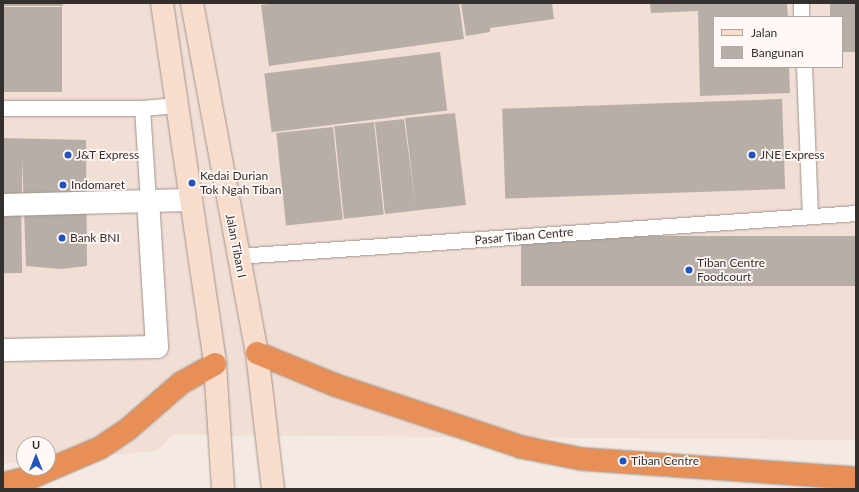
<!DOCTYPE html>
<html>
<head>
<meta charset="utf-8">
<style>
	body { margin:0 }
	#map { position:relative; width:859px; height:492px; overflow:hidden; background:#f5eae3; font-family:Lato,sans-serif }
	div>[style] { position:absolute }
	.built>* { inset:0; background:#f1ded4 }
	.building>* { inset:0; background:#b8aea8; transform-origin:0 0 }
	.roads { filter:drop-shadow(0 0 1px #a0958f) drop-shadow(0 0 1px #a0958f) }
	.lane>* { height:15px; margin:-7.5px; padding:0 7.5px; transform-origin:7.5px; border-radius:7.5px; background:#fff }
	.street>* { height:22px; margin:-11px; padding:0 11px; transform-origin:11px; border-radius:11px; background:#fff }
	.secondary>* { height:22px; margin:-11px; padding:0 11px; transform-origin:11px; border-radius:11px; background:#f8ddcc }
	.highway>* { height:22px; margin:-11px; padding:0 11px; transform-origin:11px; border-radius:11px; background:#e78f56 }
	.dots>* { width:11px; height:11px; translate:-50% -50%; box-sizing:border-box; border:2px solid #fff8f4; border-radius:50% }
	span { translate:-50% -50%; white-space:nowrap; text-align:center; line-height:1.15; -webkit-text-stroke:3.5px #fff8f4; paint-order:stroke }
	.poi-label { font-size:12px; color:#34302e }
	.left { translate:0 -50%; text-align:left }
	.street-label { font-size:12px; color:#34302e }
	.frame { position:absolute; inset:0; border:4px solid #34302e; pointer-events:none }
	.legend { position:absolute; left:713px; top:16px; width:130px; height:52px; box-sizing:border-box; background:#fff8f4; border:1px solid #aea8a5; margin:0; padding:5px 7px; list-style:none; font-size:12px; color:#34302e }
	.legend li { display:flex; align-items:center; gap:8px; height:20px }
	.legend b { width:20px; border:1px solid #aea8a5 }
	.north { position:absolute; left:16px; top:436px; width:40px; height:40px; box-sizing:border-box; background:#fff8f4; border:1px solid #aea8a5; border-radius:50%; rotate:0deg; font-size:11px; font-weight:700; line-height:16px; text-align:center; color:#34302e }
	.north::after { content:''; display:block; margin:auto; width:14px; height:18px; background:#2054c1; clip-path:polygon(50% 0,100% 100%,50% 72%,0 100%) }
</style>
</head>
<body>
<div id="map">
	<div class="built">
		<i style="clip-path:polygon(evenodd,3px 3px,856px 3px,856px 440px,173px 435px,157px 451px,48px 460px,48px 444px,24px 444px,24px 462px,3px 464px,3px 3px,714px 17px,842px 17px,842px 67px,714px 67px,714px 17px)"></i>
	</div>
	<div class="building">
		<i style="left:3px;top:3px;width:60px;height:3px"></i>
		<i style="clip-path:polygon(277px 3px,459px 3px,464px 39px,269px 66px,261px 5px)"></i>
		<i style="clip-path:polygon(461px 3px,552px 3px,554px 19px,490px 28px,490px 32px,466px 36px)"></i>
		<i style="clip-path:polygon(650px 3px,787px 3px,788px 17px,714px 17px,714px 67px,789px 67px,790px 93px,700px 96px,698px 11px,651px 13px)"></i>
		<i style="clip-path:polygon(830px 3px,856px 3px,856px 52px,842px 52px,842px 17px,830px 17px)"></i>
		<i style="left:3px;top:7px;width:59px;height:85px"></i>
		<i style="left:440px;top:52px;width:59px;height:177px;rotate:83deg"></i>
		<i style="left:782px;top:99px;width:90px;height:280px;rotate:88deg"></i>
		<i style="clip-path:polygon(455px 113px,466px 205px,385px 214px,375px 122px,404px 119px,416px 207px,405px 118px)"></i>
		<i style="left:374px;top:122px;width:93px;height:40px;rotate:84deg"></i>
		<i style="left:333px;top:127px;width:93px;height:57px;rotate:84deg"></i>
		<i style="clip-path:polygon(3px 138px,86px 140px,87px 266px,61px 269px,26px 266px,22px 156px,22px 200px,3px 201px)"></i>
		<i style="left:21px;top:206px;width:67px;height:18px;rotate:89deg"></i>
		<i style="left:856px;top:236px;width:50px;height:335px;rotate:90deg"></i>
	</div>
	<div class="roads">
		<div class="lane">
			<i style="left:801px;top:3px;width:14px;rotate:90deg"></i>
			<i style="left:804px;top:67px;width:148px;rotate:87.7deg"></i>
			<i style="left:3px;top:108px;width:139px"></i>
			<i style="left:142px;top:108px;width:35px;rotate:-5deg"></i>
			<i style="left:142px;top:108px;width:93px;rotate:86.3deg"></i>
			<i style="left:237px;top:256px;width:620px;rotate:-3.97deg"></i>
		</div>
		<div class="street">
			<i style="left:3px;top:205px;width:145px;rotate:-1.6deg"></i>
			<i style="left:3px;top:350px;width:154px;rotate:-1.1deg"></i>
			<i style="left:157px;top:347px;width:146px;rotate:-93.5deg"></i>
			<i style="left:148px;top:201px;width:42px;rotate:-1.4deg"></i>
		</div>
		<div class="secondary">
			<i style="left:162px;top:3px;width:365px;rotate:81.6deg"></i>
			<i style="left:215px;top:364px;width:125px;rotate:86.3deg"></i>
			<i style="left:192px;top:3px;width:356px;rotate:79.5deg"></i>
			<i style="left:257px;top:353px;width:137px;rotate:83.3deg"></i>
		</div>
		<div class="highway">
			<i style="left:257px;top:353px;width:84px;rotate:22.3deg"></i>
			<i style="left:335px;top:385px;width:196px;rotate:18.4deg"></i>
			<i style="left:521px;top:447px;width:62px;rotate:11.1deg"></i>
			<i style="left:582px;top:459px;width:275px;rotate:4deg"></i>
			<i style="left:3px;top:484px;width:32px;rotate:-14deg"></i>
			<i style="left:34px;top:476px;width:72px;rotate:-23deg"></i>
			<i style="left:100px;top:448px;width:32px;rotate:-34deg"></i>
			<i style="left:127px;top:430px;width:72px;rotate:-41deg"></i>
			<i style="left:181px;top:383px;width:39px;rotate:-29deg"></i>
		</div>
	</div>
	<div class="dots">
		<i style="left:68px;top:155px;background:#2054c1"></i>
		<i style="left:752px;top:155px;background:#2054c1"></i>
		<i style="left:192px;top:183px;background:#2054c1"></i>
		<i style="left:63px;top:185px;background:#2054c1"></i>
		<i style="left:62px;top:238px;background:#2054c1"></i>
		<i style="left:689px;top:270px;background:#2054c1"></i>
		<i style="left:623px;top:461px;background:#2054c1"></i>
	</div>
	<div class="poi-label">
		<span class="left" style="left:76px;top:155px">J&amp;T Express</span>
		<span class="left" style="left:760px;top:155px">JNE Express</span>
		<span class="left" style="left:200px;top:183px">Kedai Durian<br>Tok Ngah Tiban</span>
		<span class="left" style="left:71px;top:185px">Indomaret</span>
		<span class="left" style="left:70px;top:238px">Bank BNI</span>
		<span class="left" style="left:697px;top:270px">Tiban Centre<br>Foodcourt</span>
		<span class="left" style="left:631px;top:461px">Tiban Centre</span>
	</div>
	<div class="street-label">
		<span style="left:524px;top:236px;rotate:-5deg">Pasar Tiban Centre</span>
		<span style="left:236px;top:246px;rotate:79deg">Jalan Tiban I</span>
	</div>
	<div class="frame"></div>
	<ul class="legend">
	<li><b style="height:5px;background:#f8ddcc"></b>Jalan</li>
	<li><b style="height:11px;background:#b8aea8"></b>Bangunan</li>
	</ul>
	<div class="north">U</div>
</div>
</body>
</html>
